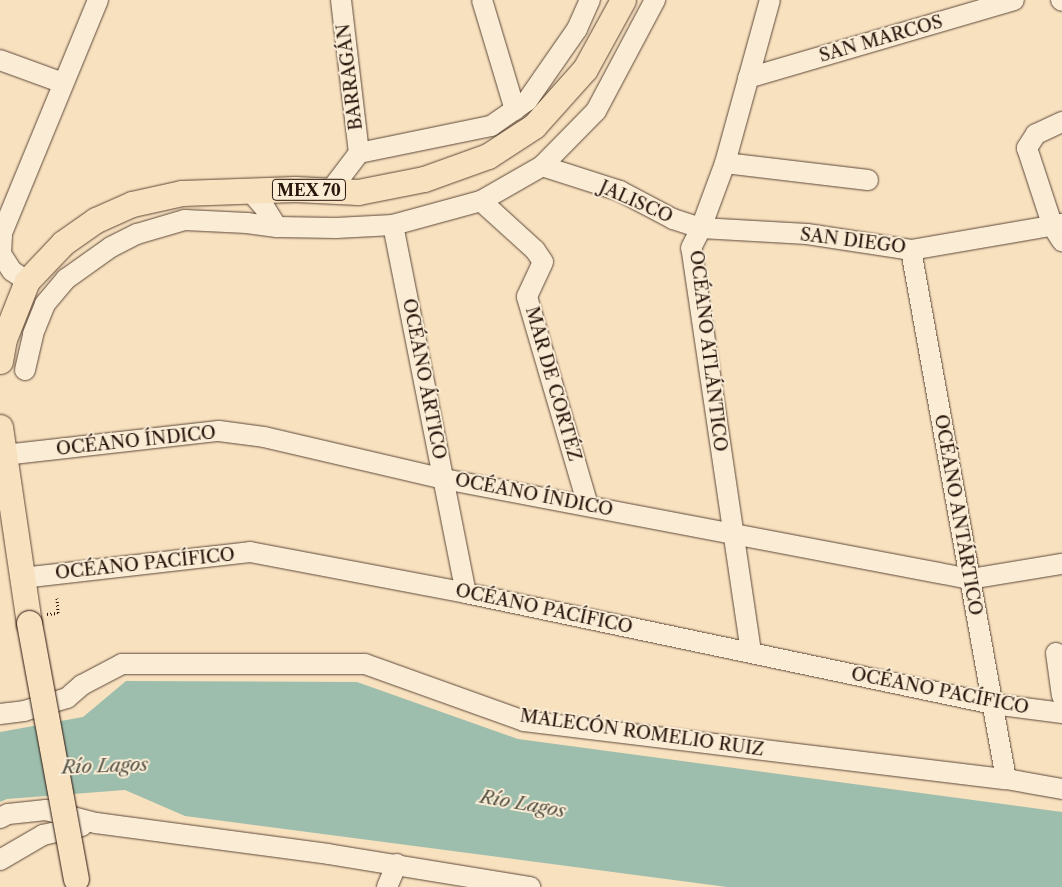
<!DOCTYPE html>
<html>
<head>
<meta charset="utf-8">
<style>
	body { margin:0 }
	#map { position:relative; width:1062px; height:887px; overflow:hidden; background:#f8e1bf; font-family:"Libre Caslon Text",serif }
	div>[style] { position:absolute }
	.water>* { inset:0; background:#9ebead }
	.path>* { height:3px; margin-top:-1.5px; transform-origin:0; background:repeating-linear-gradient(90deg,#29150c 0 1px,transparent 0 3.5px) }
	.roads { filter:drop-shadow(0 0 1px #5d4839) drop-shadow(0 0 1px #5d4839) }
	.minor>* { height:20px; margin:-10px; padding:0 10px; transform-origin:10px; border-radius:10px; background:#faecd5 }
	.major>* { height:25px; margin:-12.5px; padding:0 12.5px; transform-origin:12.5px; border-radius:12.5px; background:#f8e1bf }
	.path-bridge>* { height:3px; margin-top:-1.5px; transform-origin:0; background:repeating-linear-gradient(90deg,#29150c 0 1px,transparent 0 3.5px) }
	.bridges { filter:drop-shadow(0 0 1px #29150c) drop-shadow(0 0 1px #29150c) }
	.major-bridge>* { height:25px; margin:-12.5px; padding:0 12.5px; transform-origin:12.5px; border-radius:12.5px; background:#f8e1bf }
	span { translate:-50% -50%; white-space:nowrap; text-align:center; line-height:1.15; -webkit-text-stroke:4px #faecd5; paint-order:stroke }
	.shield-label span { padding:1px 4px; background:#faecd5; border:1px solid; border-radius:4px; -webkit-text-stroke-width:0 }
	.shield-label { font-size:16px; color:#29150c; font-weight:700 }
	.street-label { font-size:18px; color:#29150c }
	.water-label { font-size:19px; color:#525044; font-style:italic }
</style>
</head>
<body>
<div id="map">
	<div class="water">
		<i style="clip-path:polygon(126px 681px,357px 682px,518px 739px,1062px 812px,1062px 887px,727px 887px,185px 816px,125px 790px,7px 799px,0 802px,0 732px,83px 717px)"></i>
	</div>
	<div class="path">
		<i style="left:57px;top:598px;width:15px;rotate:86deg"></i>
	</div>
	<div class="roads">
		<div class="minor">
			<i style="left:341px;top:0;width:154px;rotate:83.3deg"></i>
			<i style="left:482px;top:0;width:115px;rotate:73.3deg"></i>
			<i style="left:1061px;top:0;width:1px;rotate:45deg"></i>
			<i style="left:0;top:60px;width:67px;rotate:20.1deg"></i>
			<i style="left:748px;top:78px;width:277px;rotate:-16.3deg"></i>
			<i style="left:1062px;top:122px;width:29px;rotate:155deg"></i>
			<i style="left:1036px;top:134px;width:17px;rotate:123deg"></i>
			<i style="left:1027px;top:148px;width:83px;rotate:71.8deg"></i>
			<i style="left:1053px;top:227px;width:17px;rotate:57deg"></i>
			<i style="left:725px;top:163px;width:144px;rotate:6.8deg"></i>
			<i style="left:542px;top:166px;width:82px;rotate:17.8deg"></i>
			<i style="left:620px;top:191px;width:60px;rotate:27.8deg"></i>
			<i style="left:673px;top:219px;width:29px;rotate:18deg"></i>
			<i style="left:701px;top:228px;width:106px;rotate:3.2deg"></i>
			<i style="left:807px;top:234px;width:105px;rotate:8.7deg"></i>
			<i style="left:911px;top:250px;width:153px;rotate:-9.8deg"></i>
			<i style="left:250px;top:191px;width:23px;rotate:49deg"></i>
			<i style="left:265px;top:208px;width:22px;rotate:58deg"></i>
			<i style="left:277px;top:227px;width:59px;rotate:1deg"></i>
			<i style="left:336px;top:228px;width:57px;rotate:-3deg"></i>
			<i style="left:393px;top:225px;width:91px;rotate:-15.3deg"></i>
			<i style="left:481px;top:201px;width:70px;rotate:-29.8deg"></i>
			<i style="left:542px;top:166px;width:77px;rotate:-45.5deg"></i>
			<i style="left:596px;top:111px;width:126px;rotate:-62deg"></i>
			<i style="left:330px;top:191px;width:48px;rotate:-52.7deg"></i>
			<i style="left:359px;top:153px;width:135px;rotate:-11.6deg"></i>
			<i style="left:491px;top:126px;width:44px;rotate:-34.8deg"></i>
			<i style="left:527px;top:101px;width:88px;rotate:-55.2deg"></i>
			<i style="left:577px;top:29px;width:32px;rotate:-66deg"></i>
			<i style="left:481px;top:201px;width:73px;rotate:42.2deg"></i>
			<i style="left:535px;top:250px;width:14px;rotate:56deg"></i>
			<i style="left:543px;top:262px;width:38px;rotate:115deg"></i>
			<i style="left:527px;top:297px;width:217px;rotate:73.7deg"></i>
			<i style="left:393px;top:225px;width:375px;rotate:78.8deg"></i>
			<i style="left:911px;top:250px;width:537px;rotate:79.82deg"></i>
			<i style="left:27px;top:281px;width:18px;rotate:-146deg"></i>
			<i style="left:12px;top:271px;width:20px;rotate:-123deg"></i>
			<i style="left:1px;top:254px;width:21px;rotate:-87deg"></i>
			<i style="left:2px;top:233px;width:252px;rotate:-67.6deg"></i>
			<i style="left:25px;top:370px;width:37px;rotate:-77deg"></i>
			<i style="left:33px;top:334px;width:32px;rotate:-68deg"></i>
			<i style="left:45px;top:304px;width:33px;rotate:-50deg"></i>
			<i style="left:66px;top:279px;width:55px;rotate:-35.4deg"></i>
			<i style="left:111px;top:247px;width:29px;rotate:-27deg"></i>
			<i style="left:137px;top:234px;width:50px;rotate:-16.3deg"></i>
			<i style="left:185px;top:220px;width:62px;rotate:2.8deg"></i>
			<i style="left:247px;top:223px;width:30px;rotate:8deg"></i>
			<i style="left:4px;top:455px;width:216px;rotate:-6.4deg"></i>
			<i style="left:219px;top:431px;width:45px;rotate:7.6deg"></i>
			<i style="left:264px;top:437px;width:185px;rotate:13.1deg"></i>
			<i style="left:444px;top:479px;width:535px;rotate:10.76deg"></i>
			<i style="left:970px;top:579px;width:93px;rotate:-9.3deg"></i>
			<i style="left:22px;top:578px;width:229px;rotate:-6.5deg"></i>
			<i style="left:250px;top:552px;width:220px;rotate:10.7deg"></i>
			<i style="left:466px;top:593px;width:539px;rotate:11.89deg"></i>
			<i style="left:993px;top:704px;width:70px;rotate:7.4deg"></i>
			<i style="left:751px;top:652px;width:408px;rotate:-98.4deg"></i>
			<i style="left:691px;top:248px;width:22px;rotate:-63deg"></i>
			<i style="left:701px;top:228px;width:69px;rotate:-69.7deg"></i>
			<i style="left:725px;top:163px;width:169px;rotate:-74.6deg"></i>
			<i style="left:1056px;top:653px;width:43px;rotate:82.1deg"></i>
			<i style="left:0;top:714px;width:24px;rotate:-7deg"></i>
			<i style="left:24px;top:711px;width:45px;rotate:-16.8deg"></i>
			<i style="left:67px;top:698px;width:20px;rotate:-41deg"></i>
			<i style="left:82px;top:685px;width:45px;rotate:-27.7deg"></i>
			<i style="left:122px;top:664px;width:243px"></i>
			<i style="left:365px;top:664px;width:169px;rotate:19.7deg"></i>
			<i style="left:524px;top:721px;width:485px;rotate:6.9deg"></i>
			<i style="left:1006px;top:779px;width:57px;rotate:10.1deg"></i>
			<i style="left:0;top:818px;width:9px;rotate:-27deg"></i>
			<i style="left:8px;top:814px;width:38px;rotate:-6deg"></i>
			<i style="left:46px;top:810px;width:52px;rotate:14.6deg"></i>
			<i style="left:96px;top:823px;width:234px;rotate:7.6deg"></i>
			<i style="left:328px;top:854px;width:205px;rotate:9.3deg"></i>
			<i style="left:0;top:860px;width:50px;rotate:-30.2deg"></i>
			<i style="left:43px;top:835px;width:40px;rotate:-13deg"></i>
			<i style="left:387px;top:887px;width:25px;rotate:-67deg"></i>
		</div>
		<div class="major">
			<i style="left:0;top:361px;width:22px;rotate:-80deg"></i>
			<i style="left:4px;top:339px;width:62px;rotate:-68.4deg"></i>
			<i style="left:27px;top:281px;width:52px;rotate:-46.5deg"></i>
			<i style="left:63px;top:243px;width:40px;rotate:-34.9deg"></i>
			<i style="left:96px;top:220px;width:39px;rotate:-24deg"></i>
			<i style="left:132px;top:204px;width:51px;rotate:-12.4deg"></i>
			<i style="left:182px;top:193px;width:113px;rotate:-2deg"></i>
			<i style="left:295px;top:189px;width:63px;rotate:2.7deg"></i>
			<i style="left:358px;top:192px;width:67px;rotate:-11.1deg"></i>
			<i style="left:424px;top:179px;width:68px;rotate:-19.8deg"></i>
			<i style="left:488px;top:156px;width:55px;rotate:-33.1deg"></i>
			<i style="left:534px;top:126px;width:76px;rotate:-48.2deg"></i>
			<i style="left:585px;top:69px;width:79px;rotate:-61.2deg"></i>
			<i style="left:0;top:427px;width:198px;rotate:81.6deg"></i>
		</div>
	</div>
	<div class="path-bridge">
		<i style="left:47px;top:614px;width:11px;rotate:-5deg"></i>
	</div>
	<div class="bridges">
		<div class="major-bridge">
			<i style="left:29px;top:623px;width:260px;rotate:79.6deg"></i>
		</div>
	</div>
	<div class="shield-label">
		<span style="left:309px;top:190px">MEX 70</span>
	</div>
	<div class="street-label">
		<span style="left:881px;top:39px;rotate:-16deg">SAN MARCOS</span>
		<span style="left:350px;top:77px;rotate:-97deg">BARRAGÁN</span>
		<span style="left:636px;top:202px;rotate:24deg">JALISCO</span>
		<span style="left:853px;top:241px;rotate:7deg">SAN DIEGO</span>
		<span style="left:708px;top:351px;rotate:83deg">OCÉANO ATLÁNTICO</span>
		<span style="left:424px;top:379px;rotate:79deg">OCÉANO ÁRTICO</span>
		<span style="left:553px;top:384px;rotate:74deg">MAR DE CORTÉZ</span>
		<span style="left:136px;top:441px;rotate:-6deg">OCÉANO ÍNDICO</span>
		<span style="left:534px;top:495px;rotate:11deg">OCÉANO ÍNDICO</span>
		<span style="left:958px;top:515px;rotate:80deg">OCÉANO ANTÁRTICO</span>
		<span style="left:145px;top:564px;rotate:-6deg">OCÉANO PACÍFICO</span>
		<span style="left:544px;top:609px;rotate:12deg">OCÉANO PACÍFICO</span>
		<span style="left:940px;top:691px;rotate:11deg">OCÉANO PACÍFICO</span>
		<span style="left:642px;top:733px;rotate:8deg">MALECÓN ROMELIO RUIZ</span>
	</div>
	<div class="water-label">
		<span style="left:105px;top:766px;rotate:-2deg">Río Lagos</span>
		<span style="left:523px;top:804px;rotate:10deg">Río Lagos</span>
	</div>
</div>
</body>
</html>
